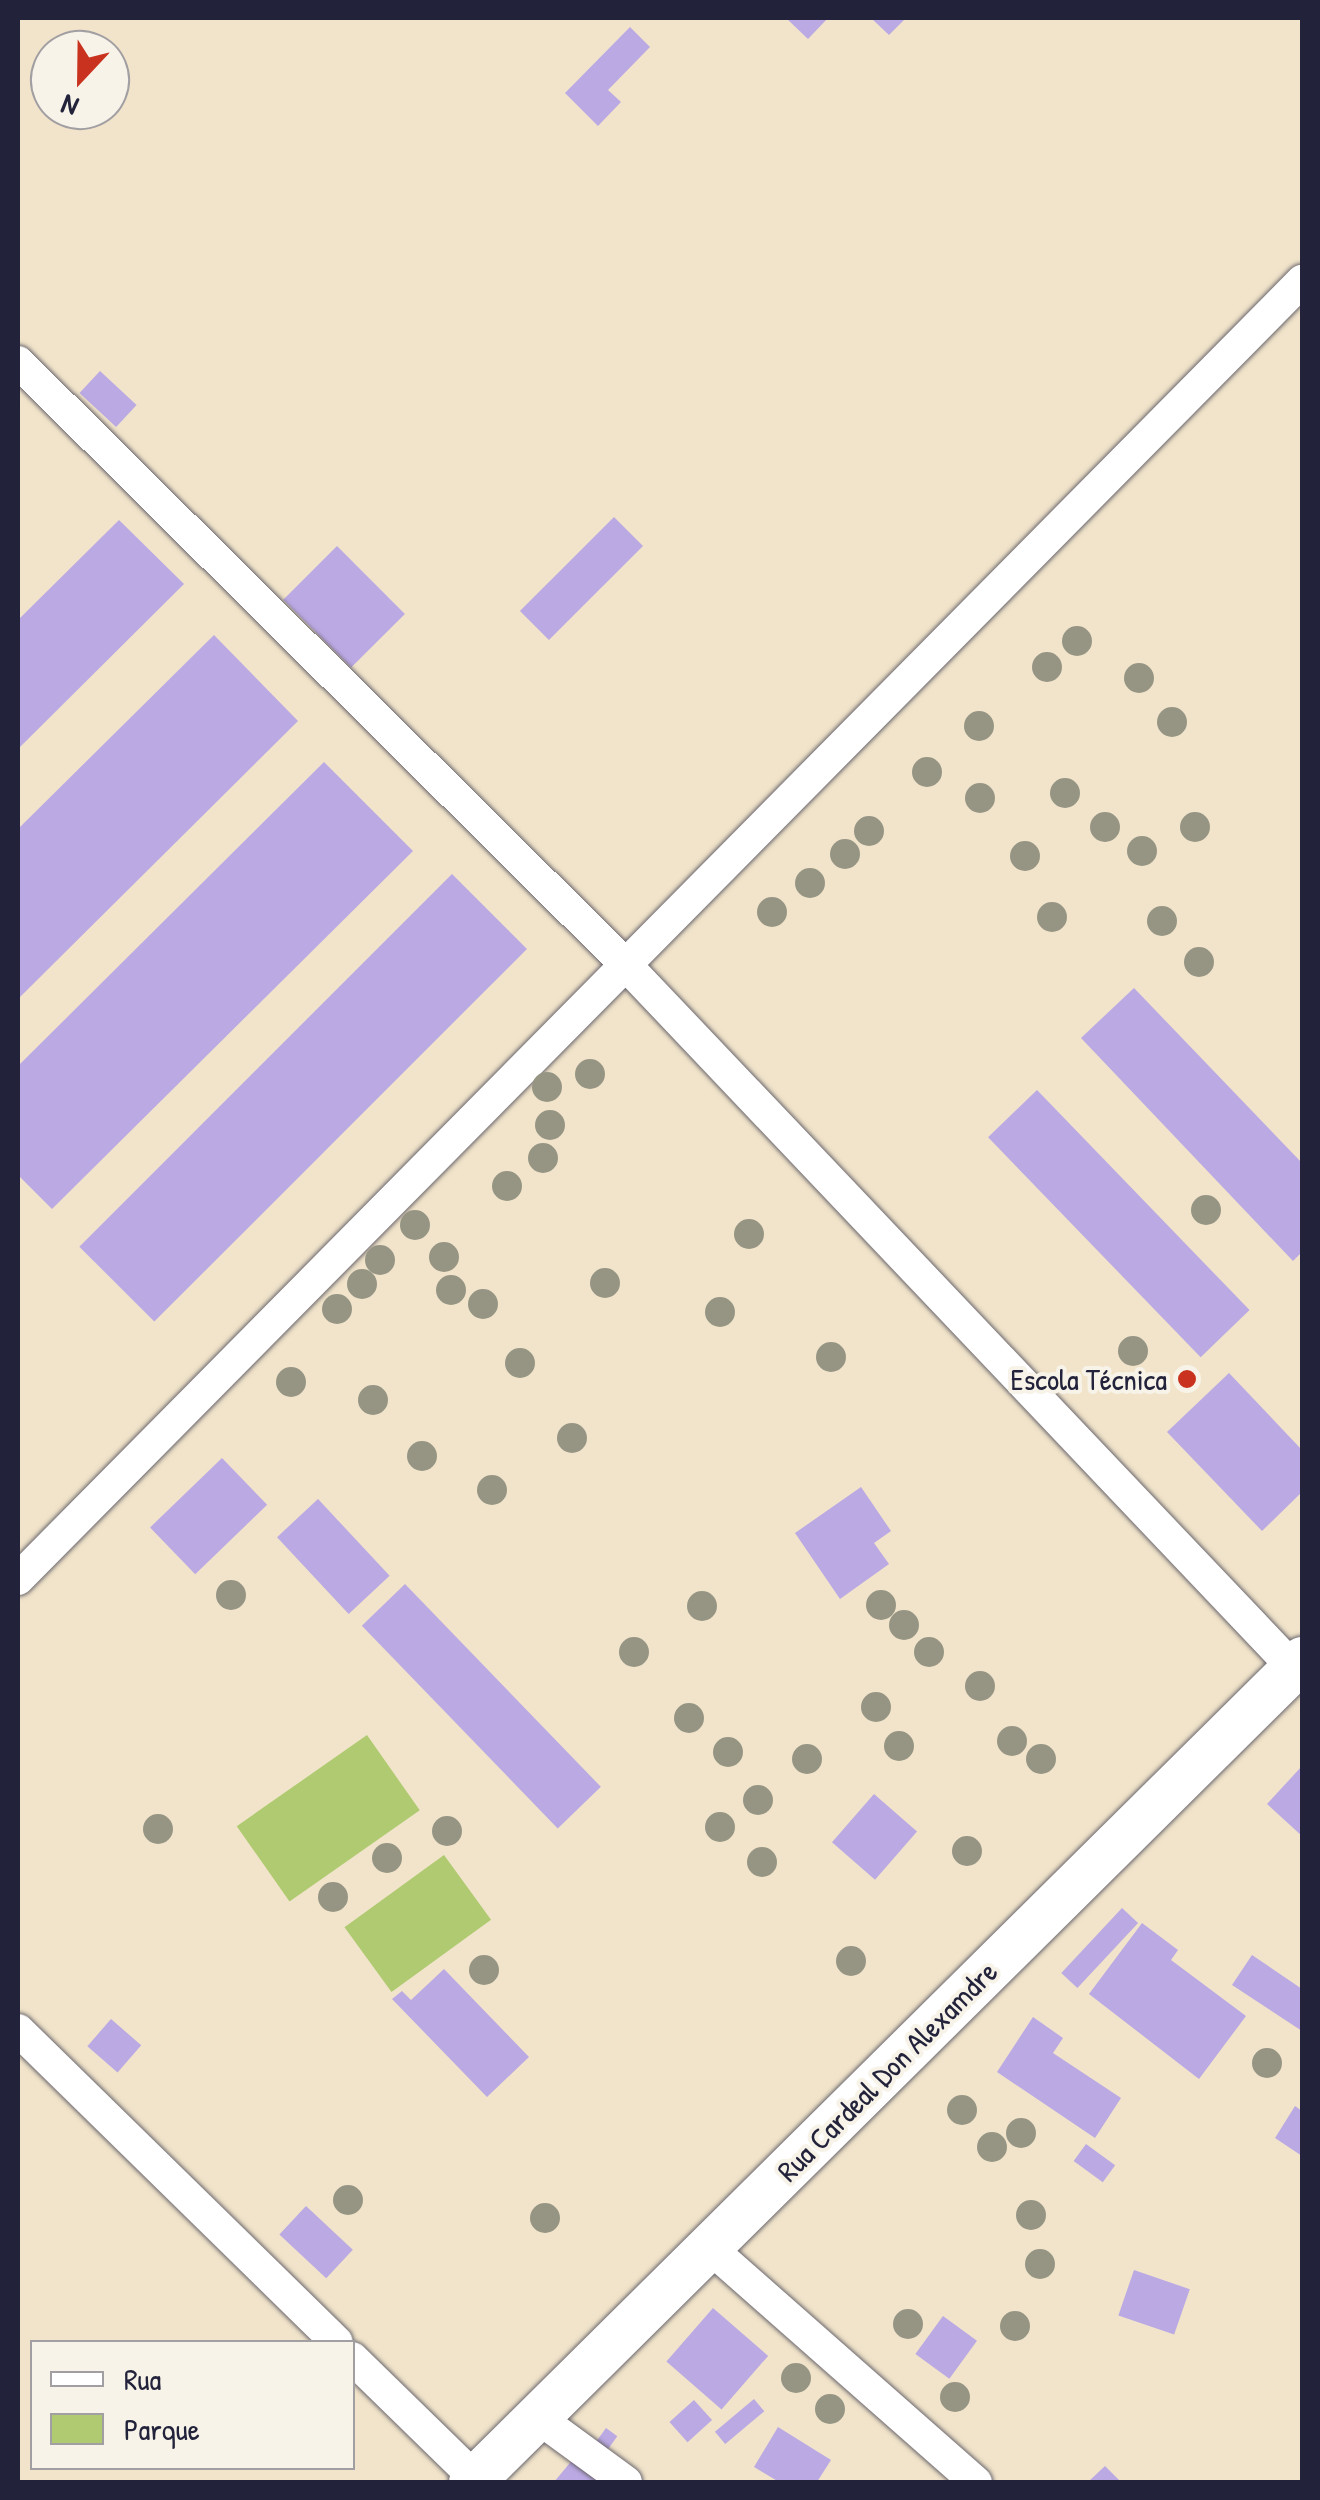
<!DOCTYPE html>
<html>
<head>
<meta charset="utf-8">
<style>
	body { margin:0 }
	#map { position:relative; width:1320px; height:2500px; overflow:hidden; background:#f1e4ca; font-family:"Patrick Hand",sans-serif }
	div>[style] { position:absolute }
	.green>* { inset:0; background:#afca70; transform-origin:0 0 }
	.building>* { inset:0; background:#bba9e4; transform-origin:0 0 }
	.roads { filter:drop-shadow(0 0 2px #6a666d) drop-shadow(0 0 2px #6a666d) }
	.minor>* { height:32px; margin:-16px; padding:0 16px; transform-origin:16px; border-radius:16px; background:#fff }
	.secondary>* { height:45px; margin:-22.5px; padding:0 22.5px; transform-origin:22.5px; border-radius:22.5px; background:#fff }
	.trees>* { width:30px; height:30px; margin:-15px; border-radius:50%; background:#969584 }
	.dots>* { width:28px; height:28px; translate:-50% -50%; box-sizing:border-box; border:5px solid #f7f3e8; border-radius:50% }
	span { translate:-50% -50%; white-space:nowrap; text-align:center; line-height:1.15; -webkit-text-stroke:8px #f7f3e8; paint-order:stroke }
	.poi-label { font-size:30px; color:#22223b }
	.right { translate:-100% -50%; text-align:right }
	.street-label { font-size:30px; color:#22223b }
	.frame { position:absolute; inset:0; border:20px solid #22223b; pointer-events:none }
	.legend { position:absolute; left:30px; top:2340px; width:325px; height:130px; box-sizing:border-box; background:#f7f3e8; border:2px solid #a29fa3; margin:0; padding:12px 18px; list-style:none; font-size:30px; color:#22223b }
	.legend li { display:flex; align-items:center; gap:20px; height:50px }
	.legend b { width:50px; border:2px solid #a29fa3 }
	.north { position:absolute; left:30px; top:30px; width:100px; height:100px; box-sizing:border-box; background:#f7f3e8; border:2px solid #a29fa3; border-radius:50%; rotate:202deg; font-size:28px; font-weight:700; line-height:40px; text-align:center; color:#22223b }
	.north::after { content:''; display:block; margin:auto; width:35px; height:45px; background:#c8321e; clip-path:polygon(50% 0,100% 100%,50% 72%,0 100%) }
</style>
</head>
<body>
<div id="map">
	<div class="green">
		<i style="left:367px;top:1735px;width:92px;height:159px;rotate:55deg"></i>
		<i style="left:444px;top:1855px;width:80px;height:123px;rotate:54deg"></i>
	</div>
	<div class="building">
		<i style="clip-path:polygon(786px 18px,828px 18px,808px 39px)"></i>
		<i style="clip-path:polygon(871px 18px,906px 18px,889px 35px)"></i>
		<i style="clip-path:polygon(630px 27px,650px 47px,608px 90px,621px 102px,598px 126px,565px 93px)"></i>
		<i style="left:100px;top:371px;width:50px;height:30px;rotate:43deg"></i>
		<i style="left:614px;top:517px;width:41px;height:133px;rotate:45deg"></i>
		<i style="clip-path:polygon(119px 520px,184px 584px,18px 749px,18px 620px)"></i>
		<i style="left:337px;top:546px;width:96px;height:76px;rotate:45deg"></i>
		<i style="clip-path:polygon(214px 635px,298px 721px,18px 999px,18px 829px)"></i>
		<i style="clip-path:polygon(324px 762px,413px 851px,52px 1209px,18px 1175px,18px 1066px)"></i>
		<i style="left:452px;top:874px;width:106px;height:527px;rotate:45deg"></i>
		<i style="clip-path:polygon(1134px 988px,1302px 1163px,1302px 1252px,1293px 1261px,1081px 1038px)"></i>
		<i style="left:1037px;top:1090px;width:306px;height:68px;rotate:46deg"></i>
		<i style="clip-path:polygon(1229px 1373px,1302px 1450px,1302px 1492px,1262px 1531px,1167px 1432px)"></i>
		<i style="left:222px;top:1458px;width:65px;height:100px;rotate:46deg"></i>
		<i style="clip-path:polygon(861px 1487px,891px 1531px,874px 1543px,889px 1564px,840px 1599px,795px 1533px)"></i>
		<i style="left:318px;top:1499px;width:105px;height:56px;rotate:47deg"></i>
		<i style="left:405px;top:1584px;width:282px;height:60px;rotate:46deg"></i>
		<i style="clip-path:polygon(1302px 1766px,1302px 1836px,1267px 1804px)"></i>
		<i style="left:874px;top:1794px;width:57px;height:64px;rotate:41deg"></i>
		<i style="left:1122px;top:1908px;width:22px;height:89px;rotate:43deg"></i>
		<i style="clip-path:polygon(1142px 1923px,1178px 1950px,1171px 1960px,1246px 2016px,1199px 2079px,1089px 1994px)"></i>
		<i style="clip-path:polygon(1252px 1955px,1302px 1989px,1302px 2031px,1232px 1985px)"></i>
		<i style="clip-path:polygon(444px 1969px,529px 2057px,487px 2097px,392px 1999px,402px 1991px,411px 2000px)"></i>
		<i style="clip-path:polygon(1033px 2017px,1063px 2038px,1053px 2053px,1121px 2098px,1095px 2138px,997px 2072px)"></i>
		<i style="left:111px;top:2019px;width:40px;height:36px;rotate:41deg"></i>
		<i style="clip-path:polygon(1295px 2106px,1302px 2111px,1302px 2156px,1275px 2138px)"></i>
		<i style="left:1086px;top:2144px;width:36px;height:21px;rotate:36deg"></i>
		<i style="left:306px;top:2206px;width:64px;height:39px;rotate:43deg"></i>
		<i style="left:1134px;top:2270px;width:59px;height:48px;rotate:19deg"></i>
		<i style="left:713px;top:2308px;width:73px;height:71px;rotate:41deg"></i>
		<i style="left:943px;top:2316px;width:42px;height:47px;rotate:36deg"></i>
		<i style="left:754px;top:2399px;width:16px;height:51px;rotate:50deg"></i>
		<i style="left:694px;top:2400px;width:27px;height:33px;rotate:48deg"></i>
		<i style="clip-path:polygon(778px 2427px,831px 2460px,817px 2482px,779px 2482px,754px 2467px)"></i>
		<i style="left:606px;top:2428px;width:14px;height:16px;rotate:36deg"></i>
		<i style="clip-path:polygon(574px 2458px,605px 2482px,554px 2482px)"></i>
		<i style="clip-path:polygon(1105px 2466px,1121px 2482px,1088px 2482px)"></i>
	</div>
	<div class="roads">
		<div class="minor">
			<i style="left:18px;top:362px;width:853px;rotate:44.76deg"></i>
			<i style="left:624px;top:963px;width:985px;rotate:46.48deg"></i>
			<i style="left:18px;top:1579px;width:1826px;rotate:-45.31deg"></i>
			<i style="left:18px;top:2030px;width:446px;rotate:44.4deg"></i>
			<i style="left:709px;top:2247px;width:356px;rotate:41.4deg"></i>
			<i style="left:352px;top:2358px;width:172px;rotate:44.3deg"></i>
			<i style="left:537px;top:2417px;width:110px;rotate:36.1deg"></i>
		</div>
		<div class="secondary">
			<i style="left:471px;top:2482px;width:1170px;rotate:-44.72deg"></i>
		</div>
	</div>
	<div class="trees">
		<i style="left:1077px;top:641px"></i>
		<i style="left:1047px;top:667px"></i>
		<i style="left:1139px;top:678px"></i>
		<i style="left:1172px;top:722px"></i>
		<i style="left:979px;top:726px"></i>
		<i style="left:927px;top:772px"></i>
		<i style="left:1065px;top:793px"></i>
		<i style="left:980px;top:798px"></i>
		<i style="left:1105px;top:827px"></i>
		<i style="left:1195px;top:827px"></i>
		<i style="left:869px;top:831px"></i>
		<i style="left:1142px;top:851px"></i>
		<i style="left:845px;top:854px"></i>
		<i style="left:1025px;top:856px"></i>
		<i style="left:810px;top:883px"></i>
		<i style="left:772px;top:912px"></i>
		<i style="left:1052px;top:917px"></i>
		<i style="left:1162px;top:921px"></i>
		<i style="left:1199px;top:962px"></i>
		<i style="left:590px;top:1074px"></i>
		<i style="left:547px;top:1087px"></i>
		<i style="left:550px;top:1125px"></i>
		<i style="left:543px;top:1158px"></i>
		<i style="left:507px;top:1186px"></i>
		<i style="left:1206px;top:1210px"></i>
		<i style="left:415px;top:1225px"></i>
		<i style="left:749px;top:1234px"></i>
		<i style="left:444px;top:1257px"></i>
		<i style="left:380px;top:1260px"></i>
		<i style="left:605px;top:1283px"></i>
		<i style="left:362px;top:1284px"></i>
		<i style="left:451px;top:1290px"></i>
		<i style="left:483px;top:1304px"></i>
		<i style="left:337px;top:1309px"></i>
		<i style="left:720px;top:1312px"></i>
		<i style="left:1133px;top:1351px"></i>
		<i style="left:831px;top:1357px"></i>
		<i style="left:520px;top:1363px"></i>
		<i style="left:291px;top:1382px"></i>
		<i style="left:373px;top:1400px"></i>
		<i style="left:572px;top:1438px"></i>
		<i style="left:422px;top:1456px"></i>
		<i style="left:492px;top:1490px"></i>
		<i style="left:231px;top:1595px"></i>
		<i style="left:881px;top:1605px"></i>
		<i style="left:702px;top:1606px"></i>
		<i style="left:904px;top:1625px"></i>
		<i style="left:634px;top:1652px"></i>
		<i style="left:929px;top:1652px"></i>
		<i style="left:980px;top:1686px"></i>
		<i style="left:876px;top:1707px"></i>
		<i style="left:689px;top:1718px"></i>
		<i style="left:1012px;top:1741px"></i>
		<i style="left:899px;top:1746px"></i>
		<i style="left:728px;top:1752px"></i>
		<i style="left:807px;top:1759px"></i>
		<i style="left:1041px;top:1759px"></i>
		<i style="left:758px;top:1800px"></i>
		<i style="left:720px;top:1827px"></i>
		<i style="left:158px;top:1829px"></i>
		<i style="left:447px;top:1831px"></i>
		<i style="left:967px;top:1851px"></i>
		<i style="left:387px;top:1858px"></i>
		<i style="left:762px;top:1862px"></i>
		<i style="left:333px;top:1897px"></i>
		<i style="left:851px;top:1961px"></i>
		<i style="left:484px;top:1970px"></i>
		<i style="left:1267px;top:2063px"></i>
		<i style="left:962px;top:2110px"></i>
		<i style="left:1021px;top:2133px"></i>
		<i style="left:992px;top:2147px"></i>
		<i style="left:348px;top:2200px"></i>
		<i style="left:1031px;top:2215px"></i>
		<i style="left:545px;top:2218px"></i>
		<i style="left:1040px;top:2264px"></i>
		<i style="left:908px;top:2324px"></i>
		<i style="left:1015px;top:2326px"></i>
		<i style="left:796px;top:2378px"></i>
		<i style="left:955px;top:2397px"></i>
		<i style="left:830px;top:2409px"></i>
	</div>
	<div class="dots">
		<i style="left:1187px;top:1379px;background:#c8321e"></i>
	</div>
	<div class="poi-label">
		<span class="right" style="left:1167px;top:1379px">Escola Técnica</span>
	</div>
	<div class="street-label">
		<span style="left:887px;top:2071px;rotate:-45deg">Rua Cardeal Don Alexamdre</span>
	</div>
	<div class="frame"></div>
	<ul class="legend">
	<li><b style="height:12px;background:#fff"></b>Rua</li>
	<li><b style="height:28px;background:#afca70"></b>Parque</li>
	</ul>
	<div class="north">N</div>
</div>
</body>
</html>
